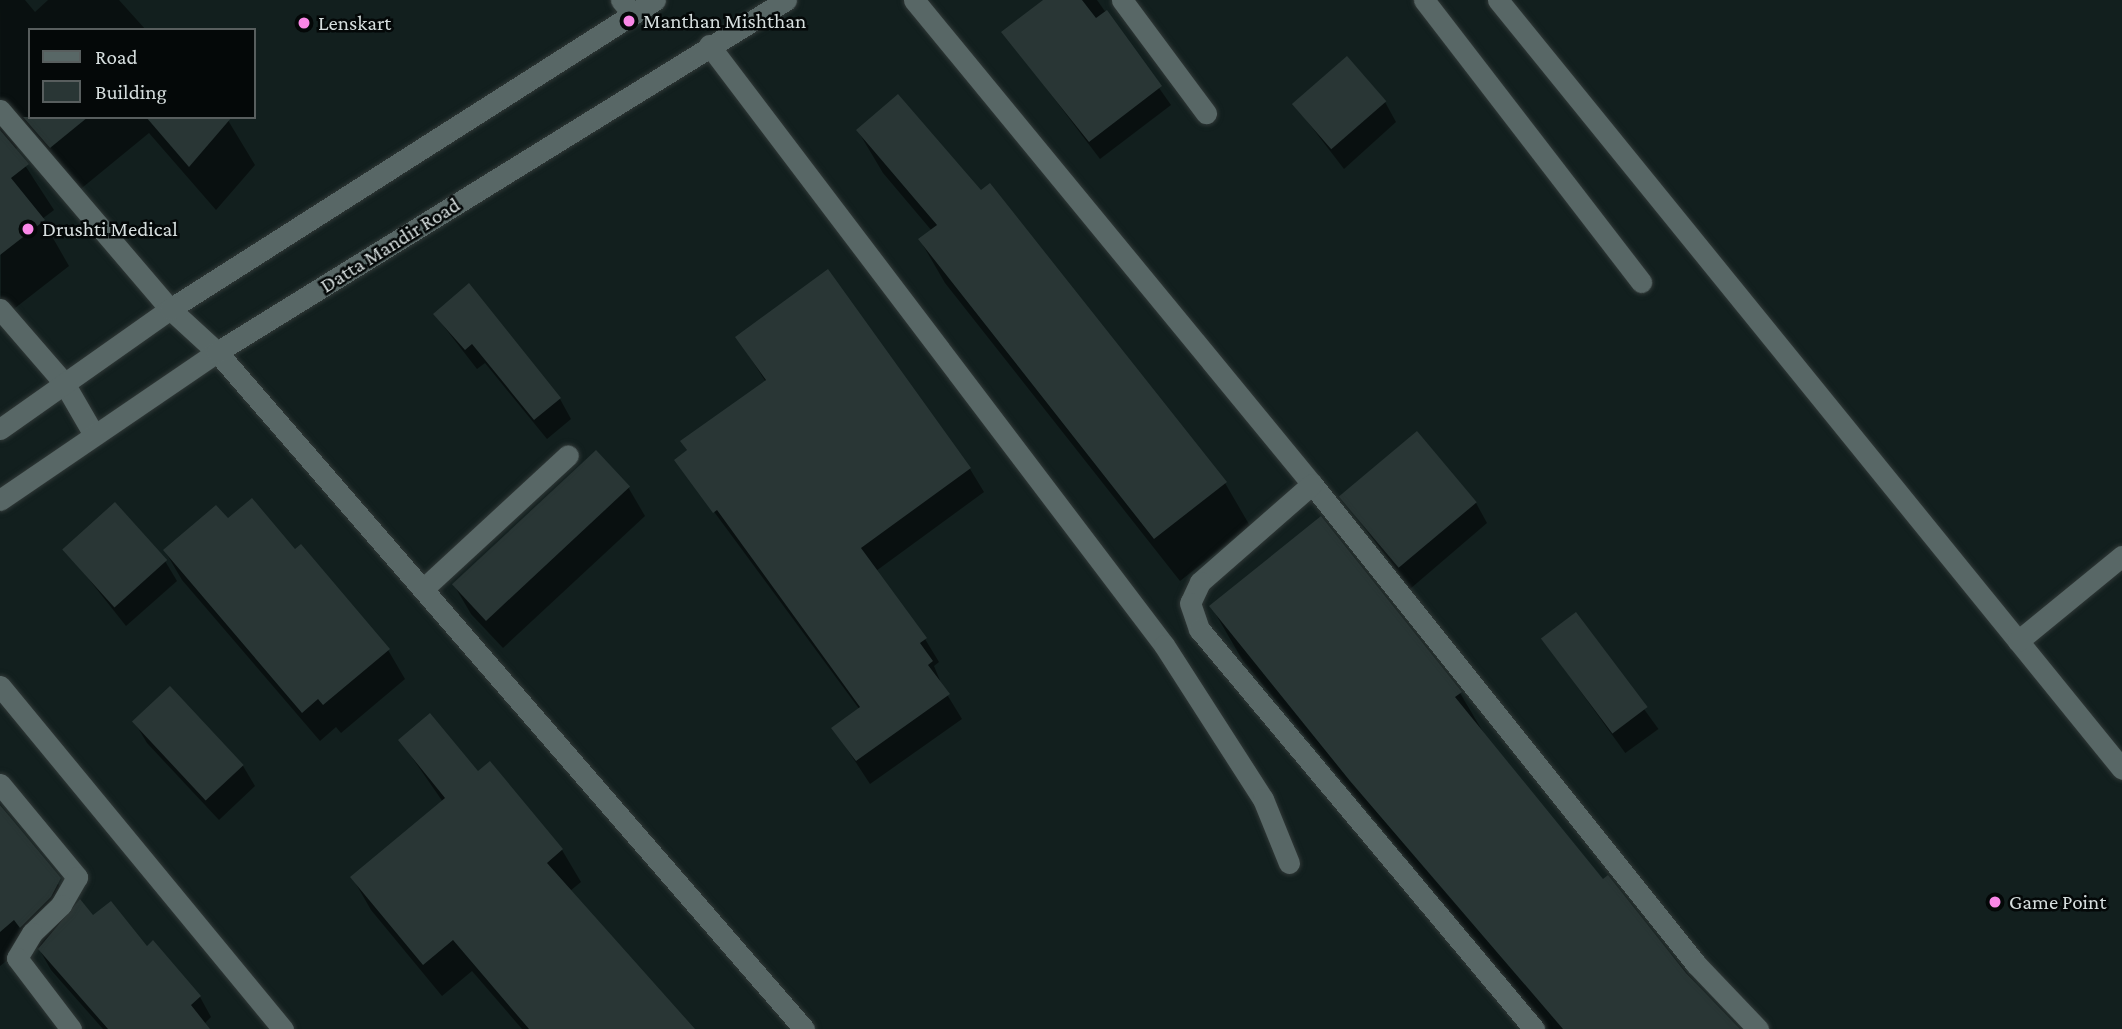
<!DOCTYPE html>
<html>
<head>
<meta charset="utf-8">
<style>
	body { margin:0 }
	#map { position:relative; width:2122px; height:1029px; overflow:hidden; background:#121f1e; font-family:"Crimson Pro",serif }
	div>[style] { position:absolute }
	.shadow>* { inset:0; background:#0007; transform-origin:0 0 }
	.building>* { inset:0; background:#293635; transform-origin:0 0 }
	.roads { filter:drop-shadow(0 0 2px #303837) drop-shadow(0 0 2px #303837) }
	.service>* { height:21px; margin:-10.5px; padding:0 10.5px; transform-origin:10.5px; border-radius:10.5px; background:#586766 }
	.minor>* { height:21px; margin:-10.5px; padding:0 10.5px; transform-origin:10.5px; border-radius:10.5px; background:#586766 }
	.secondary>* { height:21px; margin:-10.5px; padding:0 10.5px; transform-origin:10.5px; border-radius:10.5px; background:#586766 }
	.dots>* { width:19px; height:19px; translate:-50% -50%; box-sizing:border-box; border:4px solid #040808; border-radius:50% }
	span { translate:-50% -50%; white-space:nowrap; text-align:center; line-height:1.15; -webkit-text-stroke:5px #040808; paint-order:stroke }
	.poi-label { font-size:21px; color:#d6dede }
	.left { translate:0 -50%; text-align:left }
	.street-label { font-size:21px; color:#d6dede }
	.legend { position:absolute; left:28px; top:28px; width:228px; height:91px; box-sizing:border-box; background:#040808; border:2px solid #585e5e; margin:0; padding:9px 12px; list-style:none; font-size:21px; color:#d6dede }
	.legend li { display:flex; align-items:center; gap:14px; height:35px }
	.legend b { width:35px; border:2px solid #585e5e }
</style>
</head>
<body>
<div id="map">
	<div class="shadow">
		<i style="clip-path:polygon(0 0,25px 0,35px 12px,48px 0,119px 0,146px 30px,30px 30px,30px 117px,226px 117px,255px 165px,216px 210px,149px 133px,77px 192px,23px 142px,15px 150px,54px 210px,42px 219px,69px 266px,1px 319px)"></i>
		<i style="clip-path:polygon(1046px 0,1097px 0,1171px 105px,1100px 159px,1004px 32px)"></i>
		<i style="clip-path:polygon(1385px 102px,1396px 122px,1344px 169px,1294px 104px)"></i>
		<i style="clip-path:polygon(858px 131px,1225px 483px,1250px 526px,1180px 581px,945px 283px,920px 240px,932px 231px,883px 173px)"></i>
		<i style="clip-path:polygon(435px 315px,560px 399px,571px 419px,547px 439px,485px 363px,477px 369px)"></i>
		<i style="clip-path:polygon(737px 337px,970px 469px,984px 492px,876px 571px,925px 639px,939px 662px,934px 666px,943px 688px,962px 719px,870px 784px,834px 729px,860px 710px,676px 460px,688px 451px,682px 442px,766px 382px)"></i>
		<i style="clip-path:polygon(628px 487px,645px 516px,503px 648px,471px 614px,454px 585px)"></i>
		<i style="clip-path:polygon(1344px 500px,1476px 503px,1487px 523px,1410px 589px)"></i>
		<i style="clip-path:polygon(228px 521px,388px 650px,405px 679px,341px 733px,336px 727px,320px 741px,182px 580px,165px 551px)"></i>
		<i style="clip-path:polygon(65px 549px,165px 561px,177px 581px,126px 626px)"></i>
		<i style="clip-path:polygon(1211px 606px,1460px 693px,1486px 737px,1603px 882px,1607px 878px,1734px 1029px,1546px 1029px,1243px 661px)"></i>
		<i style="left:1575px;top:614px;width:142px;height:41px;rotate:54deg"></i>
		<i style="clip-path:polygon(170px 689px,243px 766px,255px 786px,219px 820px,147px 743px,135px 723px)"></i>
		<i style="clip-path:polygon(400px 740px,478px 773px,562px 850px,581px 882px,570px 891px,693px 1029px,522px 1029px,472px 971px,442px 996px,371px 910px,352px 877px,443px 802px)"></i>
		<i style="clip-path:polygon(0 804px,75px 907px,147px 948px,153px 943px,200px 997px,211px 1017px,204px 1024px,208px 1029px,103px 1029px,51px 970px,38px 947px,35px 950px,29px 943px,0 966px)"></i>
	</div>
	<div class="building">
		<i style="clip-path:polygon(1043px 0,1082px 0,1096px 18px,1107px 10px,1162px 86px,1089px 142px,1001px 32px)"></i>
		<i style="left:1347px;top:56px;width:60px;height:73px;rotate:49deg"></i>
		<i style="clip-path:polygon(898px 94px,981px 190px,990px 183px,1227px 482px,1154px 539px,918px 239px,937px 225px,856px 130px)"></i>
		<i style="clip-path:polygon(23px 117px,88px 117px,50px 148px)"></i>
		<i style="clip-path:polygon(146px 117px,232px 117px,189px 167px)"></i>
		<i style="clip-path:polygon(0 130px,29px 164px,11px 178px,45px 220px,0 255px)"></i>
		<i style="clip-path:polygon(828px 269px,971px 468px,861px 548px,927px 638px,920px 643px,933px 661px,928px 665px,950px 694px,856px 761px,831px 728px,860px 707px,717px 510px,713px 513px,674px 460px,687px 450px,680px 441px,766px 380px,735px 337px)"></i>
		<i style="clip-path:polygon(469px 283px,561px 398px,534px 420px,472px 344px,465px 350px,433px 314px)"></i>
		<i style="left:1417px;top:431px;width:93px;height:102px;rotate:50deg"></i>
		<i style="left:596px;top:450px;width:50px;height:197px;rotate:47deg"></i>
		<i style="clip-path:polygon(252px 498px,295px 549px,301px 544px,390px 649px,323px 705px,318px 699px,302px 713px,163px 550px,216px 505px,228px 518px)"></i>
		<i style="left:115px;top:502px;width:78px;height:71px;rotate:48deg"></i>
		<i style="clip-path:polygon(1321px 516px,1462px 692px,1455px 697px,1603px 879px,1608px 875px,1686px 973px,1740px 1029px,1563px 1029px,1350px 781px,1209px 606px)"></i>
		<i style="left:1576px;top:612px;width:119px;height:44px;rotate:53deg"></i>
		<i style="left:170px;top:686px;width:108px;height:52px;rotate:47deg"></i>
		<i style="clip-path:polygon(430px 713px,478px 771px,490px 761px,563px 849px,547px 863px,695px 1029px,529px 1029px,453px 940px,423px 965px,350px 877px,445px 798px,398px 740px)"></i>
		<i style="clip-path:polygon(0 805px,61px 878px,51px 897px,20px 928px,14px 920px,0 932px)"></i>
		<i style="clip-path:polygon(80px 899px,93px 915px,111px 901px,147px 946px,153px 940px,201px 996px,191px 1005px,210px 1029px,108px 1029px,38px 949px)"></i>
	</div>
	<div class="roads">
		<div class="service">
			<i style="left:1424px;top:0;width:356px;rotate:52.4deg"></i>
			<i style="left:709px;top:45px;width:753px;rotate:52.83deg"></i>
			<i style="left:1164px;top:645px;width:183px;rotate:57.3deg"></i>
			<i style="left:1263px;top:799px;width:69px;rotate:67.9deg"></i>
			<i style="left:0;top:110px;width:262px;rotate:49.5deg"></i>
			<i style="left:423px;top:589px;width:197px;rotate:-42.7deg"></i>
		</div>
		<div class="minor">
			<i style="left:621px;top:0;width:18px;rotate:49deg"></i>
			<i style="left:914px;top:0;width:627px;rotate:50.57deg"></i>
			<i style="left:1312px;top:484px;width:615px;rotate:51.34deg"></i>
			<i style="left:1696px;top:964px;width:90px;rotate:46.4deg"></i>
			<i style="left:1122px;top:0;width:141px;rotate:53.4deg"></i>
			<i style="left:1498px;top:0;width:990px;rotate:50.94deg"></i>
			<i style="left:0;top:309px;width:98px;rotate:49.1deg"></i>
			<i style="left:64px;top:383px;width:58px;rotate:59.9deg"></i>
			<i style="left:170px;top:309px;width:64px;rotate:42.5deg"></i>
			<i style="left:217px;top:352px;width:896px;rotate:49.07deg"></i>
			<i style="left:1312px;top:484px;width:149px;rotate:138.8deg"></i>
			<i style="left:1200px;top:582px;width:23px;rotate:115deg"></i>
			<i style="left:1190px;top:603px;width:28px;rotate:71deg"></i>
			<i style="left:1199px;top:629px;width:522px;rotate:50.05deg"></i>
			<i style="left:2018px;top:641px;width:134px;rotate:-39.3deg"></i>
			<i style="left:0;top:686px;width:445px;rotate:50.5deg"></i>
			<i style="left:0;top:784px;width:121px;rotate:50.4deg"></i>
			<i style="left:77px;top:877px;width:32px;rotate:120deg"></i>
			<i style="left:61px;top:905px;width:40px;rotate:136deg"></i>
			<i style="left:32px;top:933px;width:29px;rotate:121deg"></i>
			<i style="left:17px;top:958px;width:89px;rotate:52.7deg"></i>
		</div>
		<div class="secondary">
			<i style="left:0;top:429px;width:208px;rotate:-35.2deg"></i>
			<i style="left:170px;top:309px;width:575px;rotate:-32.5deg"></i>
			<i style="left:0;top:500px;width:263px;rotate:-34.3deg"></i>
			<i style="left:217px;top:352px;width:669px;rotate:-31.74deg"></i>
		</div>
	</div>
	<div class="dots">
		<i style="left:629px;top:21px;background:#fa87e7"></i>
		<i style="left:304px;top:23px;background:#fa87e7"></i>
		<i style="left:28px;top:229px;background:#fa87e7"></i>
		<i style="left:1995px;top:902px;background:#fa87e7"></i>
	</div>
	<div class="poi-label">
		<span class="left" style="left:643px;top:21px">Manthan Mishthan</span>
		<span class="left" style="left:318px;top:23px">Lenskart</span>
		<span class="left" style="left:42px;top:229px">Drushti Medical</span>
		<span class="left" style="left:2009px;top:902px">Game Point</span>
	</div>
	<div class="street-label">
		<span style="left:390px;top:245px;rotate:-32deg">Datta Mandir Road</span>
	</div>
	<ul class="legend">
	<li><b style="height:9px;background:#586766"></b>Road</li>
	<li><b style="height:19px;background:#293635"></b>Building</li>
	</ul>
</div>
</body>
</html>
